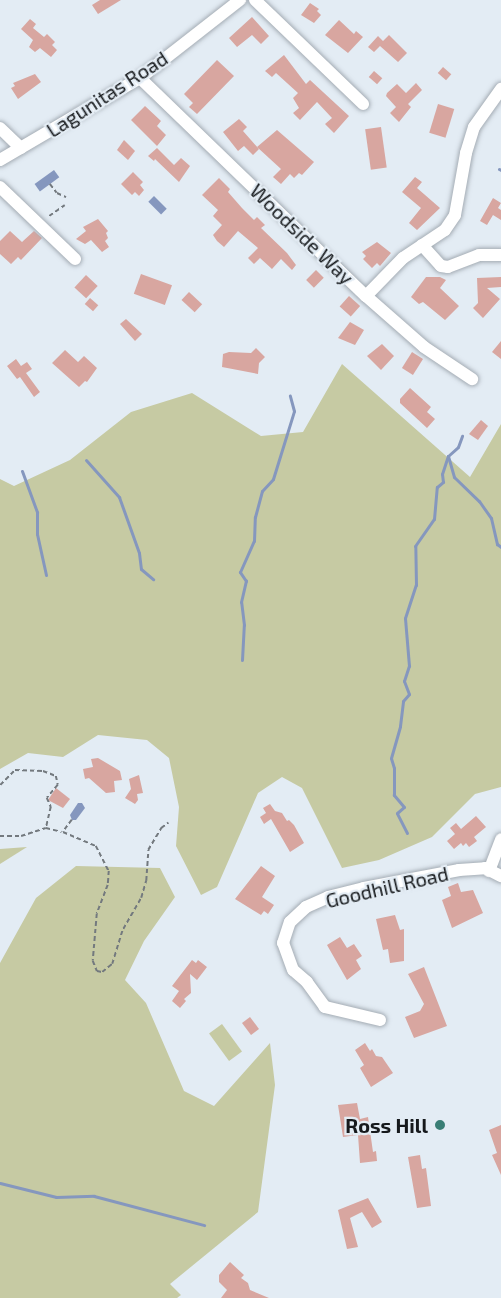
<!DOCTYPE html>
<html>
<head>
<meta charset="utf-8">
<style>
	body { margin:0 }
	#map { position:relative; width:501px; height:1298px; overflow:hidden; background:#e3ecf4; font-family:"Exo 2",sans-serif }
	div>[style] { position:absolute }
	.green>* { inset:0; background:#c6caa3; transform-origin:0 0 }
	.water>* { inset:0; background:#8597be; transform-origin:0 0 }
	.stream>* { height:3px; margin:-1.5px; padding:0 1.5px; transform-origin:1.5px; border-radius:1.5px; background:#8597be }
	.building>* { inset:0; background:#d8a6a0; transform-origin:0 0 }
	.path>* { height:1.5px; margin-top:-0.75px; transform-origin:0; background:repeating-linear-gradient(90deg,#73797e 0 4.5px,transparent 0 7.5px) }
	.roads { filter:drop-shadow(0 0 2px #a4acb4) drop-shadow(0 0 2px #a4acb4) }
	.minor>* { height:12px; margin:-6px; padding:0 6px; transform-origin:6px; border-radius:6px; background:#fff }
	.dots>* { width:16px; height:16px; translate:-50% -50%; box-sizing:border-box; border:3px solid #e3ecf4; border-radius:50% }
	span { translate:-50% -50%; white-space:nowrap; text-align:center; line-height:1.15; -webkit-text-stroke:4.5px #e3ecf4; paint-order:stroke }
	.street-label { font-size:20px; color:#16191c }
	.poi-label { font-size:20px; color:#16191c; font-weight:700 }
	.right { translate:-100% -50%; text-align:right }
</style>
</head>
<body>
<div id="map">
	<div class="green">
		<i style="clip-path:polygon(342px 364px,470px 477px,501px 424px,501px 787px,475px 794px,432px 837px,379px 860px,342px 868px,302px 788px,282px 777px,258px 793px,217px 887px,201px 895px,176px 846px,179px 807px,169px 758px,147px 740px,98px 735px,63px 757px,28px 753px,0 769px,0 479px,14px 486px,70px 460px,131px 412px,192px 393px,261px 436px,303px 432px)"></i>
		<i style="clip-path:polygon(27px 847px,0 864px,0 849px)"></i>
		<i style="clip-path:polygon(76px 866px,160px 868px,175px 897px,144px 941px,125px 980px,146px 1003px,184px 1091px,214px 1106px,270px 1043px,275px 1085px,258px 1212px,170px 1284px,181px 1295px,177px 1298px,0 1298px,0 963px,36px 898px)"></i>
		<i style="left:222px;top:1024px;width:34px;height:16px;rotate:54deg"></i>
	</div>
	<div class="water">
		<i style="left:54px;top:170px;width:9px;height:24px;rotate:54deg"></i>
		<i style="left:154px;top:196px;width:18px;height:8px;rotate:45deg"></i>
		<i style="clip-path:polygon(78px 803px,82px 803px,85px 808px,76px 820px,72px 820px,70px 815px)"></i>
	</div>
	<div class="stream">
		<i style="left:499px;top:169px;width:2px;rotate:27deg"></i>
		<i style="left:448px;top:456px;width:22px;rotate:74deg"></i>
		<i style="left:454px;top:477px;width:35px;rotate:44deg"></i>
		<i style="left:479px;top:501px;width:21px;rotate:55deg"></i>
		<i style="left:491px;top:518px;width:27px;rotate:77deg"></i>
		<i style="left:497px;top:544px;width:5px;rotate:37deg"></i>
		<i style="left:86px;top:460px;width:50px;rotate:48.3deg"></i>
		<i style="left:119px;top:497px;width:59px;rotate:70.3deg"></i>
		<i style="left:139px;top:553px;width:16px;rotate:83deg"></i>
		<i style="left:141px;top:569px;width:16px;rotate:40deg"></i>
		<i style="left:22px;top:471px;width:44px;rotate:69.9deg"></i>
		<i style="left:37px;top:512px;width:22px;rotate:90deg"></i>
		<i style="left:37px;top:534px;width:42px;rotate:77.6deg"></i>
		<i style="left:242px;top:660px;width:35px;rotate:-87deg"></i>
		<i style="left:244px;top:625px;width:23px;rotate:-97deg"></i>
		<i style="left:241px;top:602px;width:22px;rotate:-77deg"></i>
		<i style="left:246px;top:581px;width:11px;rotate:-124deg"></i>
		<i style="left:240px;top:572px;width:34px;rotate:-66deg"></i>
		<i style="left:254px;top:541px;width:24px;rotate:-88deg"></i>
		<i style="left:255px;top:517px;width:27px;rotate:-75deg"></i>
		<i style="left:262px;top:491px;width:16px;rotate:-47deg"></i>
		<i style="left:273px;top:479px;width:71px;rotate:-72.8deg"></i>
		<i style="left:294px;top:411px;width:16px;rotate:-105deg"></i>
		<i style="left:407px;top:833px;width:22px;rotate:-117deg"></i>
		<i style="left:397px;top:813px;width:9px;rotate:-41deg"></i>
		<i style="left:404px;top:807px;width:16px;rotate:-130deg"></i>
		<i style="left:394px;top:795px;width:27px;rotate:-90deg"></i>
		<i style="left:394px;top:768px;width:10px;rotate:-107deg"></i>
		<i style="left:391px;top:758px;width:33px;rotate:-74deg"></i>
		<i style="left:400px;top:726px;width:25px;rotate:-83deg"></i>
		<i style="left:403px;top:701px;width:9px;rotate:-49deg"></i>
		<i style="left:409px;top:694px;width:14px;rotate:-111deg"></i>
		<i style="left:404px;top:681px;width:16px;rotate:-72deg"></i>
		<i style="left:409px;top:666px;width:48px;rotate:-94.8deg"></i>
		<i style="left:405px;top:618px;width:35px;rotate:-72deg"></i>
		<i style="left:416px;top:585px;width:39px;rotate:-91deg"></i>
		<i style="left:415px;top:546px;width:33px;rotate:-55deg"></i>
		<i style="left:434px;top:519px;width:32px;rotate:-85deg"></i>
		<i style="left:437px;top:487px;width:8px;rotate:-40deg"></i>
		<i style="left:443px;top:482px;width:8px;rotate:-97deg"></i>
		<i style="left:442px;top:474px;width:19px;rotate:-72deg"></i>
		<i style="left:448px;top:456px;width:13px;rotate:-42deg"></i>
		<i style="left:458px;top:447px;width:12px;rotate:-70deg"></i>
		<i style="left:0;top:1183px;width:58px;rotate:14deg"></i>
		<i style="left:56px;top:1197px;width:38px;rotate:-2deg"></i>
		<i style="left:94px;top:1196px;width:114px;rotate:14.8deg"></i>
	</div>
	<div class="building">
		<i style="clip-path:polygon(100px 0,121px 0,98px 14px,92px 5px)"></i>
		<i style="clip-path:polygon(310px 3px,319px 9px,317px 11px,321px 15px,314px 23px,301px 15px)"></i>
		<i style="clip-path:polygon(252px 17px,269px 36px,261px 44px,252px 35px,237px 47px,229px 38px)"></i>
		<i style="clip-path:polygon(30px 19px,36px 24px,33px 28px,44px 37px,47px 34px,55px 42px,52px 45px,57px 50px,51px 57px,40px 48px,35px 52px,29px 47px,33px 40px,21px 29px)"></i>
		<i style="clip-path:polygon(339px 20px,354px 34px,356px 31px,363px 37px,348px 53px,325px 35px)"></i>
		<i style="clip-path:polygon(389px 35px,407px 53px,398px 62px,380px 46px,374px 52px,368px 47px,378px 36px,383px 41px)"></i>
		<i style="clip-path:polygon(284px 55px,306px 84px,310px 80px,349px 116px,334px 133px,325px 124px,332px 118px,317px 102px,300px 120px,293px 113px,299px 108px,293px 98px,298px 93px,276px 73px,272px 77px,265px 71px)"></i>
		<i style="clip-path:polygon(217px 60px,234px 76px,197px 114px,189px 107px,193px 103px,184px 94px)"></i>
		<i style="left:443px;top:67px;width:11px;height:8px;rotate:41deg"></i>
		<i style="left:374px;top:71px;width:11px;height:8px;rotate:41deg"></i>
		<i style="clip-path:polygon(35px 74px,41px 82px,18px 99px,11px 88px,15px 86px,13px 83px)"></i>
		<i style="clip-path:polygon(416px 83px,422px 90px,408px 104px,411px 107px,399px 122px,390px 113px,396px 107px,386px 96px,387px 93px,397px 84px,406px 93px)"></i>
		<i style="left:438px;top:104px;width:17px;height:30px;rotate:17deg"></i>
		<i style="clip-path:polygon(145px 106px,161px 121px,157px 126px,166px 135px,157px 146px,131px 120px)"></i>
		<i style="clip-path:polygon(239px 119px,247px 127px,243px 131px,259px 149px,253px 155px,244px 146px,238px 151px,223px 132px)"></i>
		<i style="left:381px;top:127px;width:41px;height:16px;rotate:82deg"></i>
		<i style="clip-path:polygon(277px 130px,314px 162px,302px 175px,299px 173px,294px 178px,290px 174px,281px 184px,273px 177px,281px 169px,257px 147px)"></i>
		<i style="clip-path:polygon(124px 140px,135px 151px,128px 160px,117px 150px)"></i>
		<i style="clip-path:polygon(157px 148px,174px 165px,181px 158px,190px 166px,179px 182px,155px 159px,154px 161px,148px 156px)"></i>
		<i style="clip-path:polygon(133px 172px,143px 182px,140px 185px,144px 190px,139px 196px,135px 192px,132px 195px,121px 184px)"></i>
		<i style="clip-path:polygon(415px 177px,422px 182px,417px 188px,440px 208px,417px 230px,409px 223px,421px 208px,402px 192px)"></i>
		<i style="clip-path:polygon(219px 178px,230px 189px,228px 192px,242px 208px,254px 220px,257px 217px,265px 225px,261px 228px,287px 253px,296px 265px,292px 270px,281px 259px,272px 269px,260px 258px,254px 264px,248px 258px,258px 248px,238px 231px,224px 247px,217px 241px,213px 235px,222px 225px,213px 216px,218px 210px,202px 195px)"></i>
		<i style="clip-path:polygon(493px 198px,501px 203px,498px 208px,501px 210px,501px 220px,493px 215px,487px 225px,480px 221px)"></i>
		<i style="clip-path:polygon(98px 219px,108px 231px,106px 233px,108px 238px,105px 241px,109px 247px,102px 252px,91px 240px,85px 244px,76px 239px,86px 231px,83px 227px)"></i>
		<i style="clip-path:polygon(10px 231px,22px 242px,34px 231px,42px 238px,21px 260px,18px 257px,11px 264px,0 254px,0 241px)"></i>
		<i style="clip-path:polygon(377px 242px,391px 253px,380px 266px,377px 263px,372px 268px,363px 259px,366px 256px,362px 252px)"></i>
		<i style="left:316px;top:270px;width:11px;height:14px;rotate:45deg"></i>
		<i style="left:141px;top:274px;width:33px;height:21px;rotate:20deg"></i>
		<i style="left:86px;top:275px;width:16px;height:17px;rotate:43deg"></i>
		<i style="clip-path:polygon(426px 277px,440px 277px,446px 280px,440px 288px,459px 306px,445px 320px,423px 302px,419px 304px,411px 297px)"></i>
		<i style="clip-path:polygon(501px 277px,501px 287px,487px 288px,500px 299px,483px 318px,473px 308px,478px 303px,477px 278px)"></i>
		<i style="left:189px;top:292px;width:18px;height:11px;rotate:43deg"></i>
		<i style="left:349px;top:296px;width:15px;height:14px;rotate:42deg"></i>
		<i style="left:90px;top:298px;width:11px;height:8px;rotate:41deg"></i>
		<i style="clip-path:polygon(126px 319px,142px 334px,135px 341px,120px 324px)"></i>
		<i style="clip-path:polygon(350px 322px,364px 330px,355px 345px,338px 338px)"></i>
		<i style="clip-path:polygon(501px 341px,501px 359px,492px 352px)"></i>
		<i style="clip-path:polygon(382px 344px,394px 356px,381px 370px,367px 356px)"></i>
		<i style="clip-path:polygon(256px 348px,265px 357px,259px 363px,258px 374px,222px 367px,223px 354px,229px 352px,251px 353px)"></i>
		<i style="clip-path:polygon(65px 350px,78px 362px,84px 356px,97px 368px,87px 382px,85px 381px,79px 387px,52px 363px)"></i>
		<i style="left:412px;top:352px;width:13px;height:19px;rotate:32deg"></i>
		<i style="clip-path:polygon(16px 359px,21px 366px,27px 362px,32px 369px,26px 373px,40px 392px,34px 397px,20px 377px,17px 379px,7px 366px)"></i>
		<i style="clip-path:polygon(410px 388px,431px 407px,427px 412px,435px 419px,427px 428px,400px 403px,400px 399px)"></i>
		<i style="clip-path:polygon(481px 420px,488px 426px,478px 440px,469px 434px)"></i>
		<i style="clip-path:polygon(98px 758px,120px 771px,122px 780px,114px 781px,115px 792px,106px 793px,89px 778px,85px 779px,83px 769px,93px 767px,91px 759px)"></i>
		<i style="clip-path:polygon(139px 775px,143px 793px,137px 794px,138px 800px,135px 804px,125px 798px,131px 789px,129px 779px)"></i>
		<i style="clip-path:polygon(56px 788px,70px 799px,63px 808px,48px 800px)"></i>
		<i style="clip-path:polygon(270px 804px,275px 811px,282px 813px,287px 821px,289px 820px,294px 825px,304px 843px,290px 852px,271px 819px,264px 824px,260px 817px,266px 813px,263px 808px)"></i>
		<i style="clip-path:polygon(476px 816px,486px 827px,474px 837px,477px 841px,469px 847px,466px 843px,463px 846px,461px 843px,454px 849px,447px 841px,455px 834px,450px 828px,456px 823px,461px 829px)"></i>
		<i style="clip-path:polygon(261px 866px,275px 876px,262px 897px,274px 905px,268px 914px,264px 911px,261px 915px,235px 899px)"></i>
		<i style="clip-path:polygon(458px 883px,461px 892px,473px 890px,483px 913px,452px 928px,442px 900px,451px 896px,448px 887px)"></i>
		<i style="clip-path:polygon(395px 915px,400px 930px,404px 929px,404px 961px,390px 963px,388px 949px,383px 950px,376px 919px)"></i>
		<i style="clip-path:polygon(340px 937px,347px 948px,354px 944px,362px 956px,356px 960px,361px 969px,347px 980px,327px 945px)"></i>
		<i style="clip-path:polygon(192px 960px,196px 963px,198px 960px,207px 967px,197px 980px,190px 974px,191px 993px,184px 999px,186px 1001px,180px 1008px,172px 1001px,179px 991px,172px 986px)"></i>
		<i style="clip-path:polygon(424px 967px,447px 1026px,414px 1038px,405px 1017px,420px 1011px,424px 1004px,408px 974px)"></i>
		<i style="left:250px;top:1017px;width:15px;height:10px;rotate:53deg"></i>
		<i style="clip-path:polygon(365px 1043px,370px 1051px,372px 1049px,376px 1056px,382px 1057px,393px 1073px,371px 1087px,360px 1068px,364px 1065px,355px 1050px)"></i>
		<i style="clip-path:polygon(357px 1103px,360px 1119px,368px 1117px,373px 1152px,376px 1151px,377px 1161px,360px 1163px,358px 1135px,343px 1137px,338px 1105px)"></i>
		<i style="clip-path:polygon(501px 1125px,501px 1175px,492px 1155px,497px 1153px,489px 1130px)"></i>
		<i style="clip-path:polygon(420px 1155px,422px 1169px,426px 1168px,431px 1206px,417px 1208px,408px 1157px)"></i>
		<i style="clip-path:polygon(368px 1198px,382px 1222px,372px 1228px,362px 1212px,350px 1218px,358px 1247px,347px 1249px,338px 1210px)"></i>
		<i style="clip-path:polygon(230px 1262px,244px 1275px,241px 1278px,248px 1283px,250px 1290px,269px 1298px,221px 1298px,227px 1290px,219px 1282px,219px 1275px)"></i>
	</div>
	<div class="path">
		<i style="left:50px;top:184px;width:11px;rotate:52deg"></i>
		<i style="left:57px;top:193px;width:10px;rotate:24deg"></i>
		<i style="left:49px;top:216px;width:19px;rotate:-35deg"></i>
		<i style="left:0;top:785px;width:21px;rotate:-45deg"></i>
		<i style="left:15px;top:770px;width:28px;rotate:2deg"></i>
		<i style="left:43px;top:771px;width:14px;rotate:21deg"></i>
		<i style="left:56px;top:776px;width:9px;rotate:77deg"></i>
		<i style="left:58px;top:785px;width:17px;rotate:130deg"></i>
		<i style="left:47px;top:798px;width:10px;rotate:66deg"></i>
		<i style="left:51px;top:807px;width:22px;rotate:103deg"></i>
		<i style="left:72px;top:820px;width:15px;rotate:127deg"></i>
		<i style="left:63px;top:832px;width:36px;rotate:23deg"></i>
		<i style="left:96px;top:846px;width:28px;rotate:63deg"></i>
		<i style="left:109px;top:871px;width:14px;rotate:94deg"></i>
		<i style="left:108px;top:885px;width:31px;rotate:111deg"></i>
		<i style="left:97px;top:914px;width:47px;rotate:94.9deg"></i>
		<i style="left:93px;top:961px;width:11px;rotate:68deg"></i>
		<i style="left:97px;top:971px;width:5px;rotate:11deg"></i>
		<i style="left:102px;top:972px;width:13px;rotate:-39deg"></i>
		<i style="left:112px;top:964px;width:37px;rotate:-73deg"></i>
		<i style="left:123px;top:929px;width:36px;rotate:-60deg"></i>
		<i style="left:141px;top:898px;width:18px;rotate:-74deg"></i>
		<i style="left:146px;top:881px;width:31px;rotate:-86deg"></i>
		<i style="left:148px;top:850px;width:26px;rotate:-59deg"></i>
		<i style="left:161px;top:828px;width:9px;rotate:-36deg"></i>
		<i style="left:0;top:836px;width:21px"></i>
		<i style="left:21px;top:836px;width:26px;rotate:-18deg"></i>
		<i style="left:46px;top:828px;width:16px;rotate:14deg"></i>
	</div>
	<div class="roads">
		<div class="minor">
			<i style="left:255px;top:0;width:150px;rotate:43.9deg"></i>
			<i style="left:140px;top:78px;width:314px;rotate:44deg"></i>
			<i style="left:366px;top:296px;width:77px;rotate:41.3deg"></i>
			<i style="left:424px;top:347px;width:58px;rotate:33.7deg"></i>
			<i style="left:0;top:128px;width:29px;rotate:44deg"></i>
			<i style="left:0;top:160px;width:162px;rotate:-30.4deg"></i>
			<i style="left:140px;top:78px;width:127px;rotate:-38deg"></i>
			<i style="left:0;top:187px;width:104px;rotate:43.8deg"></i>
			<i style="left:422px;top:245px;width:28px;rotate:48deg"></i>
			<i style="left:441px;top:266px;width:7px;rotate:8deg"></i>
			<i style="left:448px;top:267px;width:33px;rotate:-21deg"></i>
			<i style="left:479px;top:255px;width:22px"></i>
			<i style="left:366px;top:296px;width:53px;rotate:-45.8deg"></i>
			<i style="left:403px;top:258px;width:50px;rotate:-33.7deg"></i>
			<i style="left:445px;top:230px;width:18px;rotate:-56deg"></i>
			<i style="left:455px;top:215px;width:63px;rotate:-79.9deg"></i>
			<i style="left:466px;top:153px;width:27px;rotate:-73deg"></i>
			<i style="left:474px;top:127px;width:47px;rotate:-54.6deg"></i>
			<i style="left:489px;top:871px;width:34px;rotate:-69deg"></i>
			<i style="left:380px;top:1020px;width:57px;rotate:-166.7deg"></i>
			<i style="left:325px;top:1007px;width:31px;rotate:-126deg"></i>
			<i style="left:307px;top:982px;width:18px;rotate:-139deg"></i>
			<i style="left:293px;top:970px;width:29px;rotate:-110deg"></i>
			<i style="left:283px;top:943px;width:22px;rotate:-72deg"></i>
			<i style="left:290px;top:922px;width:22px;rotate:-43deg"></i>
			<i style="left:306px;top:907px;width:24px;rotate:-24deg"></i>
			<i style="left:328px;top:897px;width:37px;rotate:-14deg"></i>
			<i style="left:364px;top:888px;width:97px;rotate:-10.7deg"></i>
			<i style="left:459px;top:870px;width:26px;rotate:-4deg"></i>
			<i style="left:485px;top:868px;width:18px;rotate:27deg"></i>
		</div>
	</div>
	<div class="dots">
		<i style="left:440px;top:1125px;background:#397e75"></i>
	</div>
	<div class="street-label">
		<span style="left:107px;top:94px;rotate:-33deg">Lagunitas Road</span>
		<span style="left:302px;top:234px;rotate:44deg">Woodside Way</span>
		<span style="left:387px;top:887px;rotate:-13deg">Goodhill Road</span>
	</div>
	<div class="poi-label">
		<span class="right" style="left:428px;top:1125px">Ross Hill</span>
	</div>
</div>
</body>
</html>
